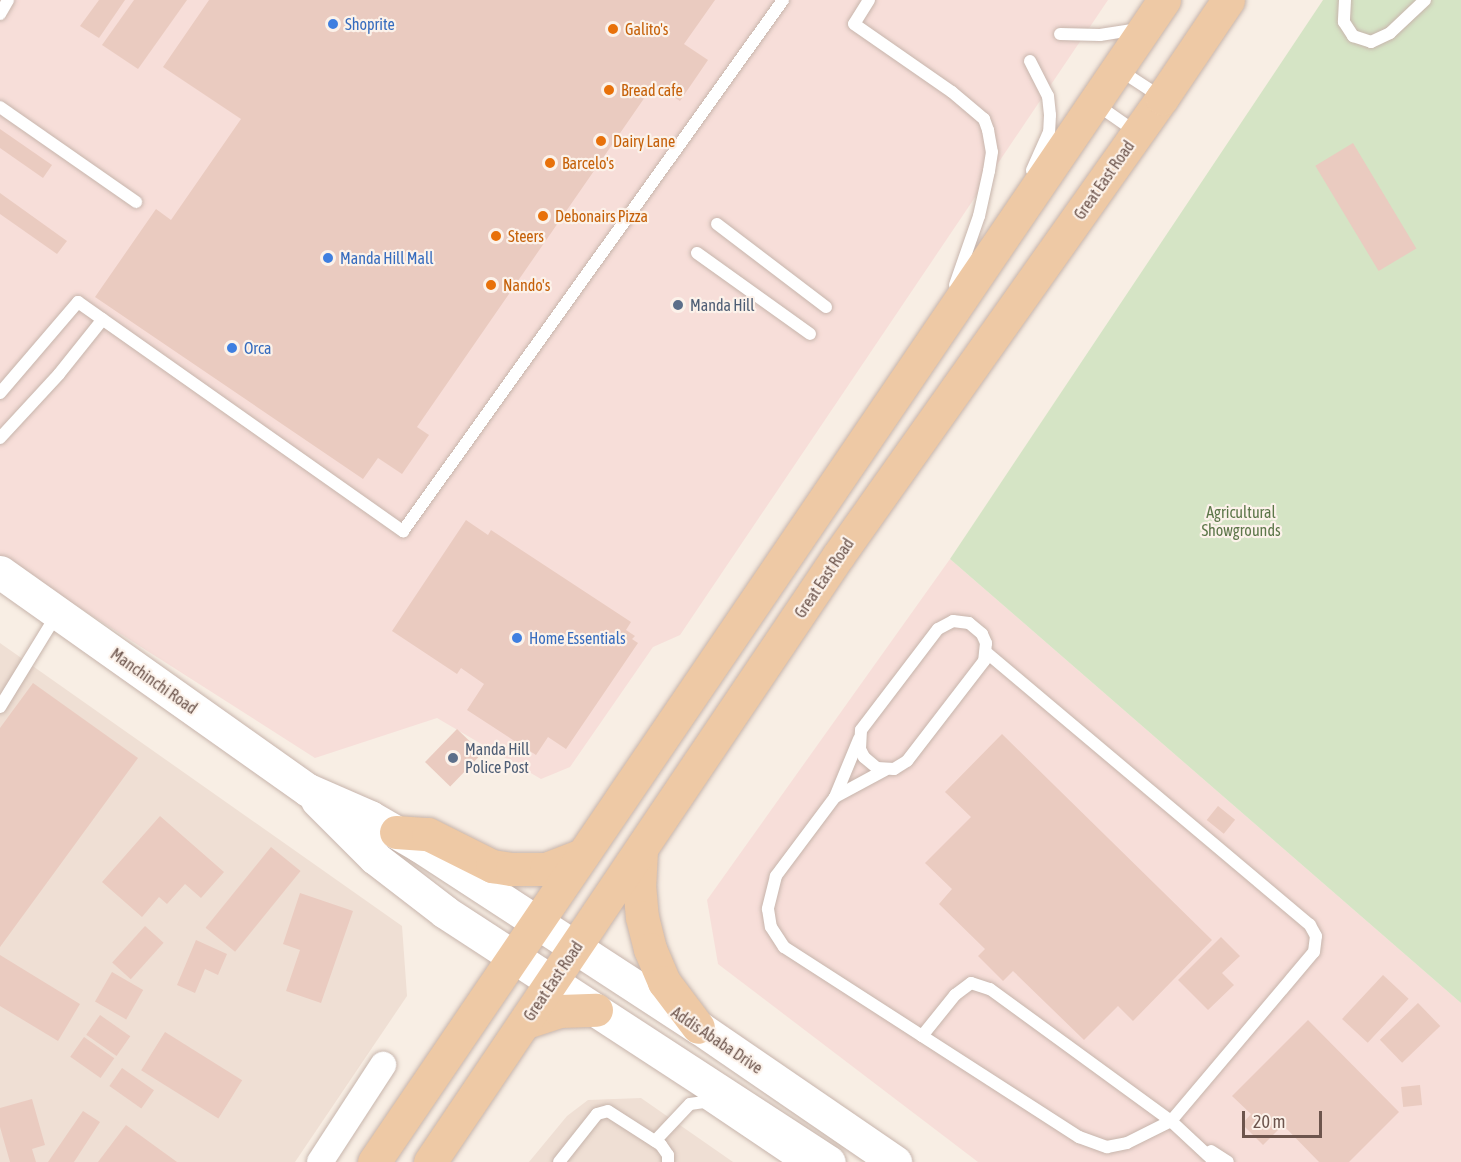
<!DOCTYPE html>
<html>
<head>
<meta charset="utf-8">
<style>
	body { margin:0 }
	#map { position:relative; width:1461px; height:1162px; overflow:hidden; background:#f8eee4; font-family:"Asap Condensed",sans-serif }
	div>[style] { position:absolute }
	.residential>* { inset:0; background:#efdfd4 }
	.commercial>* { inset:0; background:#f7ded9 }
	.green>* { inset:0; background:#d5e4c5 }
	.building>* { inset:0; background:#eacbc0; transform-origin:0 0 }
	.roads { filter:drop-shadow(0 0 2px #c7b5ac) drop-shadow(0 0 2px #c7b5ac) }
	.lane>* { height:12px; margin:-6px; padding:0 6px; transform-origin:6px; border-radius:6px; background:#fff }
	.street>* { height:26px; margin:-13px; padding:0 13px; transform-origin:13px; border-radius:13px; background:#fff }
	.secondary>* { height:33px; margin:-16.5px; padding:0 16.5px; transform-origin:16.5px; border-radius:16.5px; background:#fff }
	.primary>* { height:33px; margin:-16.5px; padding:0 16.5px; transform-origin:16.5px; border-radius:16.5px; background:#eec9a5 }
	.dots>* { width:16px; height:16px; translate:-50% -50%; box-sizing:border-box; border:3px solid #fcf2ea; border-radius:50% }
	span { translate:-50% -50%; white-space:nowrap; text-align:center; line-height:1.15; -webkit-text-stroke:4.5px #fcf2ea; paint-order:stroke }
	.shop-label { font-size:16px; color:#366cbe }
	.left { translate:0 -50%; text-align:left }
	.food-label { font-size:16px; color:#c56008 }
	.street-label { font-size:16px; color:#6d554d }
	.service-label { font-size:16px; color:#4e5e75 }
	.park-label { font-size:16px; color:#5d774a }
	.scale { position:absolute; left:1242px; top:1111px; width:80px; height:27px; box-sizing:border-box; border:3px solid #6d554d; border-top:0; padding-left:8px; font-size:18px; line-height:21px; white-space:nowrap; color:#6d554d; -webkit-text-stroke:4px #fcf2ea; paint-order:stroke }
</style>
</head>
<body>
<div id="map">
	<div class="residential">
		<i style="clip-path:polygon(0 643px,402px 926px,407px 996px,295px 1162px,0 1162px)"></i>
		<i style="clip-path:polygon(641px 1098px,733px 1162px,529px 1162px,567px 1116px,588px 1100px)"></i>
	</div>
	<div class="commercial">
		<i style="clip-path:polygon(0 0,1108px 0,680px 635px,653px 647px,570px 767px,541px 779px,437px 718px,315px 758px,0 557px)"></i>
		<i style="clip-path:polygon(950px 559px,1461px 1003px,1461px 1162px,978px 1162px,718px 964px,707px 900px)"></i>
	</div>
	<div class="green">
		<i style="clip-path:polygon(1323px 0,1461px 0,1461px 1003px,950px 559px)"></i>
	</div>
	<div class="building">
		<i style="clip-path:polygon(99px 0,125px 0,99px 38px,80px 26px)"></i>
		<i style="clip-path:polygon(134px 0,187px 0,138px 69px,102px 45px)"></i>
		<i style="clip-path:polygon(209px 0,715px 0,684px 44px,708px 60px,680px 101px,654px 84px,417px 427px,429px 435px,402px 474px,378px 458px,363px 479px,95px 297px,156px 209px,171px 220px,241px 119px,163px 67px)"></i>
		<i style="clip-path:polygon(0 129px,52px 165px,43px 178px,0 148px)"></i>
		<i style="left:1353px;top:143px;width:123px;height:44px;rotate:59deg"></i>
		<i style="clip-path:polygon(0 193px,67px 241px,57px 254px,0 214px)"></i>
		<i style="clip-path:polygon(466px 520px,488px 535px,491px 530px,631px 622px,626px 630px,635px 636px,632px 639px,638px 643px,566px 749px,548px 737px,536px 755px,467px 710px,484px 684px,461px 668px,457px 674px,392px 631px)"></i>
		<i style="clip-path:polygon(33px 683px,138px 758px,0 947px,0 728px)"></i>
		<i style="left:457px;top:729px;width:35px;height:46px;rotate:44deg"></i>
		<i style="clip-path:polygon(1002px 734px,1212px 940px,1133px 1021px,1118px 1006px,1084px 1040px,1013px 971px,1003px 981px,978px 956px,985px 949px,939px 904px,952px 889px,925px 863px,971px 817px,945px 792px)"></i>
		<i style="left:1218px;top:806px;width:22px;height:18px;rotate:39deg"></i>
		<i style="clip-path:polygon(160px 816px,224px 872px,201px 898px,185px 884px,167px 904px,159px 897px,142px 917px,102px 882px)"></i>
		<i style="left:271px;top:847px;width:38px;height:104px;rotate:39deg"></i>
		<i style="clip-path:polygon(300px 893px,353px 911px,321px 1003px,286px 991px,300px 950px,283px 944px)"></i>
		<i style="left:145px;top:926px;width:25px;height:49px;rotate:42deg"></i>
		<i style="clip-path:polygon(1221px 937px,1240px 956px,1222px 973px,1234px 985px,1208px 1010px,1178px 980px)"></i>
		<i style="clip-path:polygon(196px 940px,227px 954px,218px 975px,205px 969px,195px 993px,177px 985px)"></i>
		<i style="clip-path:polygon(0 955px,80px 1004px,58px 1041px,0 1006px)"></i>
		<i style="left:112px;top:972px;width:36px;height:34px;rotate:30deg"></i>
		<i style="left:1383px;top:975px;width:35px;height:60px;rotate:43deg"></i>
		<i style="left:1418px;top:1003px;width:32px;height:53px;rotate:46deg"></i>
		<i style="left:100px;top:1015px;width:37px;height:24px;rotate:35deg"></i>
		<i style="clip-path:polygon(1308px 1020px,1399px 1112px,1349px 1162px,1319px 1162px,1283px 1125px,1263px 1145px,1242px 1124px,1251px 1114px,1232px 1096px)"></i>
		<i style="left:165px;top:1032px;width:91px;height:45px;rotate:32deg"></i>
		<i style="left:84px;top:1037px;width:37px;height:24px;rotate:35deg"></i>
		<i style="left:122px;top:1068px;width:39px;height:22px;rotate:35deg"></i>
		<i style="left:1420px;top:1085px;width:20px;height:19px;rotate:84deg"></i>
		<i style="clip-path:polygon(32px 1099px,45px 1145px,32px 1149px,36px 1162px,10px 1162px,0 1127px,0 1108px)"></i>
		<i style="clip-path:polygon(83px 1111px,100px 1122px,74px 1162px,48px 1162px)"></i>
		<i style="clip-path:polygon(126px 1125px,177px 1162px,98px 1162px)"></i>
	</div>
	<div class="roads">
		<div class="lane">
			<i style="left:869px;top:0;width:28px;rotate:122deg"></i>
			<i style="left:854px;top:24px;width:119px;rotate:34.8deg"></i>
			<i style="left:952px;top:92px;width:42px;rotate:40.2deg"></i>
			<i style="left:984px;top:119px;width:12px;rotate:70deg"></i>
			<i style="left:988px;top:130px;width:22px;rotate:80deg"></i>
			<i style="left:992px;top:152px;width:19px;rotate:99deg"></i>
			<i style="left:989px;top:171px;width:46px;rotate:102.5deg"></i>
			<i style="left:979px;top:216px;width:73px;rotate:109.2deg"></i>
			<i style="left:1345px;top:0;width:22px;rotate:93deg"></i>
			<i style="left:1344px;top:22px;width:17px;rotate:57deg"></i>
			<i style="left:1353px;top:36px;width:19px;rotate:18deg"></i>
			<i style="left:1371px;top:42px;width:21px;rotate:-25deg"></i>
			<i style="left:1390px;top:33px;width:48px;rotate:-43.3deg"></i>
			<i style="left:0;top:14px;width:16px;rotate:-60deg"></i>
			<i style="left:1060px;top:34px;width:40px;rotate:1.4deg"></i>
			<i style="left:1100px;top:35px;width:36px;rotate:-9deg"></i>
			<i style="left:1030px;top:61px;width:39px;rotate:63deg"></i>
			<i style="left:1048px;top:96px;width:19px;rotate:84deg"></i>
			<i style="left:1050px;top:115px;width:17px;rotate:93deg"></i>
			<i style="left:1049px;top:132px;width:42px;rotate:114.1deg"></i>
			<i style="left:1118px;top:69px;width:51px;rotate:33.1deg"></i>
			<i style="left:1096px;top:104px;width:49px;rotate:35deg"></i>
			<i style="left:0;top:107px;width:166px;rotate:34.9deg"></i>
			<i style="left:717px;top:224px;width:137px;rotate:37.3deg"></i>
			<i style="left:697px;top:253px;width:139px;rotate:35.6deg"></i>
			<i style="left:0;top:393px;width:120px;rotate:-49.4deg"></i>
			<i style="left:78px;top:302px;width:398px;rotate:35.2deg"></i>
			<i style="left:403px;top:531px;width:653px;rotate:-54.41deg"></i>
			<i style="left:0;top:438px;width:87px;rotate:-47.3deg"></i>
			<i style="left:59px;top:374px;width:70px;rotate:-51.3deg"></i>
			<i style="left:953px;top:621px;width:16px;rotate:7deg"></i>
			<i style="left:969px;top:623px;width:17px;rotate:40deg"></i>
			<i style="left:982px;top:634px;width:10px;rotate:66deg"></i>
			<i style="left:986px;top:643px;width:18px;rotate:96deg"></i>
			<i style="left:984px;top:661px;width:126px;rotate:127.6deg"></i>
			<i style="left:907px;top:761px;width:15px;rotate:148deg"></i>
			<i style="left:894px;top:769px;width:17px;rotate:-177deg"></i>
			<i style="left:877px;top:768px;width:17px;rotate:-140deg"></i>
			<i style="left:864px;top:757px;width:9px;rotate:-117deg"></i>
			<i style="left:860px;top:749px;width:19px;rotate:-87deg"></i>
			<i style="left:861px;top:730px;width:127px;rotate:-52.7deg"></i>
			<i style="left:938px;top:629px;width:17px;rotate:-28deg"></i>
			<i style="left:0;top:707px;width:109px;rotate:-58.5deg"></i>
			<i style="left:859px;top:739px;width:63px;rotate:112.5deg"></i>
			<i style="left:835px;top:797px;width:99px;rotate:126.8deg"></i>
			<i style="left:776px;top:876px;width:34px;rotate:104deg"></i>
			<i style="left:768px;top:909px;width:18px;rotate:81deg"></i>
			<i style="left:771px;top:927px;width:24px;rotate:57deg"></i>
			<i style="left:784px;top:947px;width:351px;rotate:32.8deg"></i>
			<i style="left:1079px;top:1137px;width:30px;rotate:20deg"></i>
			<i style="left:1107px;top:1147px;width:20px;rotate:-11deg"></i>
			<i style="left:1127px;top:1143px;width:49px;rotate:-26.6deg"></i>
			<i style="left:1171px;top:1121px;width:221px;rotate:-49.8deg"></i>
			<i style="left:1314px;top:952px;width:16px;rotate:-83deg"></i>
			<i style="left:1316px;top:936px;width:13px;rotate:-119deg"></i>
			<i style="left:1310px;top:925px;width:424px;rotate:-139.9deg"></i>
			<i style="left:835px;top:797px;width:57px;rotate:-28.4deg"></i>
			<i style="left:922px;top:1036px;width:53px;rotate:-51.2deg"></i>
			<i style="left:955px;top:995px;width:20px;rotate:-37deg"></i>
			<i style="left:971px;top:983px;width:20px;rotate:18deg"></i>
			<i style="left:990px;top:989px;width:224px;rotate:36.1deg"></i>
			<i style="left:1171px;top:1121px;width:60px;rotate:43deg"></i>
			<i style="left:655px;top:1141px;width:51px;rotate:-46.6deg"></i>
			<i style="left:690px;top:1104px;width:14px;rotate:-8deg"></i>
			<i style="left:704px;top:1102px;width:107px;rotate:34deg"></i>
			<i style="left:1211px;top:1151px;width:20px;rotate:33deg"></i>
			<i style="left:559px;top:1162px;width:61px;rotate:-51.6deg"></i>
			<i style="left:597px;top:1114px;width:11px;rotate:-15deg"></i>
			<i style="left:608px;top:1111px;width:63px;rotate:32.7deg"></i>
			<i style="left:661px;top:1145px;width:12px;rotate:55deg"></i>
			<i style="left:668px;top:1155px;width:7px;rotate:90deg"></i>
		</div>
		<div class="street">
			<i style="left:320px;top:1162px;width:116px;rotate:-57deg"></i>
		</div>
		<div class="secondary">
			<i style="left:0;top:572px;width:377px;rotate:35.3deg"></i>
			<i style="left:308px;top:790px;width:68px;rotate:23.5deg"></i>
			<i style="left:370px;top:817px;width:58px;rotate:30.1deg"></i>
			<i style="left:420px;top:846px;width:332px;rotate:33.1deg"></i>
			<i style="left:698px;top:1027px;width:239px;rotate:34.4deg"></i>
			<i style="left:317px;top:800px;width:82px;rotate:45deg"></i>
			<i style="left:375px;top:858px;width:88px;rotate:37.6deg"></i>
			<i style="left:445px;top:912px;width:458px;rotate:33.1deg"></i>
		</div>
		<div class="primary">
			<i style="left:396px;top:832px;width:32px;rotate:4deg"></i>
			<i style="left:428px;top:834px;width:72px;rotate:26.6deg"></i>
			<i style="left:492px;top:866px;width:20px;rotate:9deg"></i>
			<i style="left:512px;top:869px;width:34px"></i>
			<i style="left:546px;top:869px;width:39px;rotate:-21deg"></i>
			<i style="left:641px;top:851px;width:33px;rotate:93deg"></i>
			<i style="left:639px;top:884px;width:33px;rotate:85deg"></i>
			<i style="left:642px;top:917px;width:33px;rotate:76deg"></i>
			<i style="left:650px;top:949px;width:36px;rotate:67deg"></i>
			<i style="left:664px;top:982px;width:56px;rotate:52.9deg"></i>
			<i style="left:526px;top:1022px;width:36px;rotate:-18deg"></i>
			<i style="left:560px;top:1011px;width:36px;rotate:-2deg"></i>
			<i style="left:374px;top:1162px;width:1405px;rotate:-55.79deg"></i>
			<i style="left:430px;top:1162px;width:731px;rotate:-56.05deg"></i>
			<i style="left:838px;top:556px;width:561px;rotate:-54.72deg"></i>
			<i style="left:1162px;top:98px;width:118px;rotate:-56deg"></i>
		</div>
	</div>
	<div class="dots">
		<i style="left:333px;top:24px;background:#3f7fe0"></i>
		<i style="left:613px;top:29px;background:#e8710a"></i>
		<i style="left:609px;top:90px;background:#e8710a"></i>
		<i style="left:601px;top:141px;background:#e8710a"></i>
		<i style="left:550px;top:163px;background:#e8710a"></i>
		<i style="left:543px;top:216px;background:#e8710a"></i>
		<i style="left:496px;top:236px;background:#e8710a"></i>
		<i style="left:328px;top:258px;background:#3f7fe0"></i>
		<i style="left:491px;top:285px;background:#e8710a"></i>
		<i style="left:678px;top:305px;background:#5c6f8a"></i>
		<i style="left:232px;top:348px;background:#3f7fe0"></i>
		<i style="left:517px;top:638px;background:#3f7fe0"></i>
		<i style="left:453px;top:758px;background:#5c6f8a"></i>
	</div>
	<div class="shop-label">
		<span class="left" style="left:345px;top:24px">Shoprite</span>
		<span class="left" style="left:340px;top:258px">Manda Hill Mall</span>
		<span class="left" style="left:244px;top:348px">Orca</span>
		<span class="left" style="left:529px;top:638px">Home Essentials</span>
	</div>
	<div class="food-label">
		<span class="left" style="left:625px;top:29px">Galito's</span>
		<span class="left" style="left:621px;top:90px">Bread cafe</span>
		<span class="left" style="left:613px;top:141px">Dairy Lane</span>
		<span class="left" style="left:562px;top:163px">Barcelo's</span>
		<span class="left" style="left:555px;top:216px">Debonairs Pizza</span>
		<span class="left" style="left:508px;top:236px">Steers</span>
		<span class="left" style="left:503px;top:285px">Nando's</span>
	</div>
	<div class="street-label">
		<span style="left:1104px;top:180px;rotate:-55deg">Great East Road</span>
		<span style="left:824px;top:578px;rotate:-56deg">Great East Road</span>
		<span style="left:154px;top:681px;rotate:35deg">Manchinchi Road</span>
		<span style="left:553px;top:981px;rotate:-56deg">Great East Road</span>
		<span style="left:717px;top:1040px;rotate:34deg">Addis Ababa Drive</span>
	</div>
	<div class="service-label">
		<span class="left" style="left:690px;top:305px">Manda Hill</span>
		<span class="left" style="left:465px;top:758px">Manda Hill<br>Police Post</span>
	</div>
	<div class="park-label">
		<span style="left:1241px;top:521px">Agricultural<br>Showgrounds</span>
	</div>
	<div class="scale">20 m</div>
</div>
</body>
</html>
